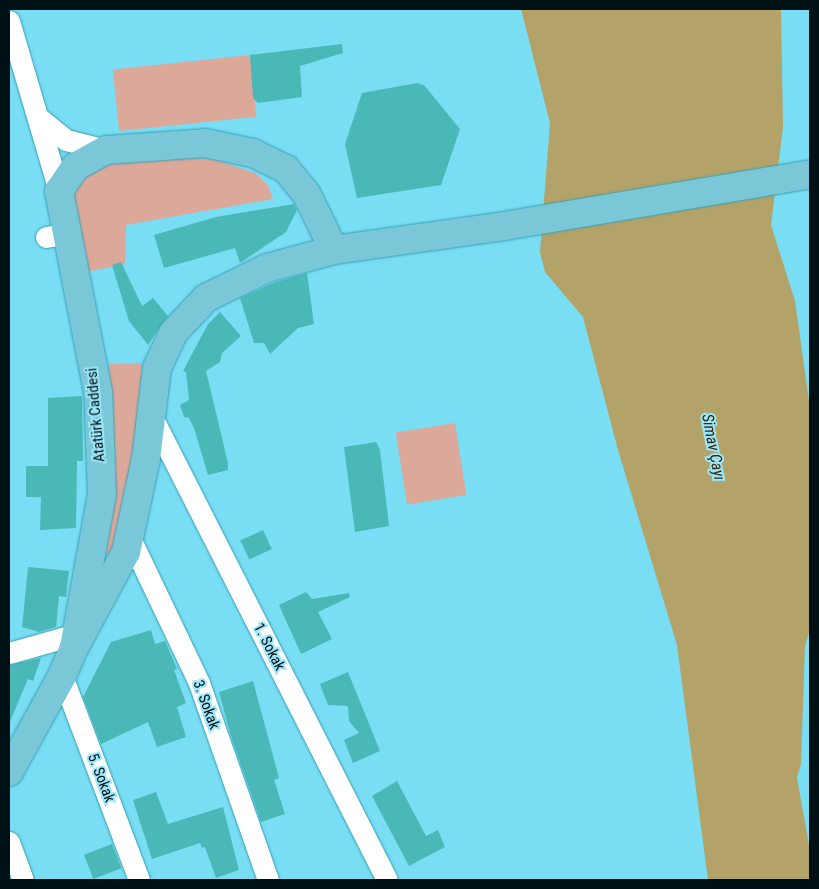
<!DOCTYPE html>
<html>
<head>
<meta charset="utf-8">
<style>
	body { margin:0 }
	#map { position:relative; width:819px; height:889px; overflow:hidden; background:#79ddf4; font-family:"Roboto Condensed",sans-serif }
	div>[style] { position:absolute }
	.green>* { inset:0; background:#dca89a; transform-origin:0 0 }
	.water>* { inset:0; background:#b4a368 }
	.river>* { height:36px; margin:-18px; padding:0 18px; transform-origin:18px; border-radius:18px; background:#b4a368 }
	.building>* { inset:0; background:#4bb8b8; transform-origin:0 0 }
	.roads { filter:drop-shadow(0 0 1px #359fb5) drop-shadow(0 0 1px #359fb5) }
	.minor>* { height:21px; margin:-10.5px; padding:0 10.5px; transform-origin:10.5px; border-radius:10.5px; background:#fff }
	.major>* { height:28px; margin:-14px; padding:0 14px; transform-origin:14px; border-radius:14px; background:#7ac8d7 }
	span { translate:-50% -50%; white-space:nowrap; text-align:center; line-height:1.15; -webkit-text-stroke:4px #9be7f9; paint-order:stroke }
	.street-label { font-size:15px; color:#001116 }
	.water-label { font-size:16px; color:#31290d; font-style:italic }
	.frame { position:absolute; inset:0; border:10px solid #001116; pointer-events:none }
</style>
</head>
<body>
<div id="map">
	<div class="green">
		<i style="left:250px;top:55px;width:62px;height:138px;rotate:84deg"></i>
		<i style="clip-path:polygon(188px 158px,212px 159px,255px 173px,268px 185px,273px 199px,126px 225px,125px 264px,87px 272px,71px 197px,74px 186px,98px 163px)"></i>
		<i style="clip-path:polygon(142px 363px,135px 459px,116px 556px,104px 553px,116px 469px,109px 364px)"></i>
		<i style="left:455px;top:423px;width:73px;height:60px;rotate:81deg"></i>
	</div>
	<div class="water">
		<i style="clip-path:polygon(521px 9px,781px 9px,783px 127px,771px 225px,795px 301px,810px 408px,810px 629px,805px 646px,801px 764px,780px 834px,783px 872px,790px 880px,708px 880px,677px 645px,618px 450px,583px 317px,545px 272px,540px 252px,550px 123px)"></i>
	</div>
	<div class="river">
		<i style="left:777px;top:768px;width:114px;rotate:79.9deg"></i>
	</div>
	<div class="building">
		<i style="clip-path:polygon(342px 44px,343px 53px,300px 66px,302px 97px,258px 103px,253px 98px,250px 55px)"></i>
		<i style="clip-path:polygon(417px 83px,424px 85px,460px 129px,441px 185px,357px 198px,345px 144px,362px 93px)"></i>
		<i style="clip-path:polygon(294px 204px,297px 210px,286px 232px,240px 263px,235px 248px,164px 268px,154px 235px,216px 217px)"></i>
		<i style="clip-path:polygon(121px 262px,142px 306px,153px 298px,168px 316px,148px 345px,129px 321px,112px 265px)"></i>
		<i style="clip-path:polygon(307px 273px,314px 324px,298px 328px,270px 354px,264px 343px,254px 343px,240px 298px,273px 283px)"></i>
		<i style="clip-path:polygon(220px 312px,241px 336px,222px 353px,220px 362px,206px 371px,228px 463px,228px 470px,208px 475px,194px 428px,189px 418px,184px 417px,180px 405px,189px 400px,186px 372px,183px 371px,208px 324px)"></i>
		<i style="clip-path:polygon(82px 396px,83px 461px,77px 461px,76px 528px,40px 530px,41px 497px,26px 497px,26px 466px,48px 466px,48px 398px)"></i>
		<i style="clip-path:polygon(376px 442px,380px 450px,389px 526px,355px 532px,344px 447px)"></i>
		<i style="left:263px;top:530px;width:21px;height:25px;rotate:65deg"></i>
		<i style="clip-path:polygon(28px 567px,69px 571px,66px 597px,59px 596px,56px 627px,39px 632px,22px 627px)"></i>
		<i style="clip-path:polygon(306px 592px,312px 599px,349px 593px,350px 597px,318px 612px,332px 639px,301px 654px,279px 605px)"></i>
		<i style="clip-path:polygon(151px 630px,155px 644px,165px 641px,177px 669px,174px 670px,186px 703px,177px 707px,186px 737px,157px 747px,148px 722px,101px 744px,83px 697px,111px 642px)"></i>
		<i style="clip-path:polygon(41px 658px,33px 681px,28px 679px,9px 724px,9px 665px)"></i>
		<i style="clip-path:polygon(348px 672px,380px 751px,353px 763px,344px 740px,359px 733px,349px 721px,348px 706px,328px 705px,320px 684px)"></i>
		<i style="clip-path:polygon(253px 681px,279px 778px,274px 780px,285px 814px,261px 822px,230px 733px,219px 692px)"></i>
		<i style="clip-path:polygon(397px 781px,426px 836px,438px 830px,445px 847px,409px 866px,372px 796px)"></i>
		<i style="clip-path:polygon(156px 792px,168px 824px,223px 807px,239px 870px,216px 878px,205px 847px,202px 848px,200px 843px,152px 859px,133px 800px)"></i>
		<i style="left:112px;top:844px;width:26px;height:30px;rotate:69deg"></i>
	</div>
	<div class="roads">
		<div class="minor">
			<i style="left:9px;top:21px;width:177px;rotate:73.6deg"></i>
			<i style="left:40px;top:119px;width:33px;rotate:39deg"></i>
			<i style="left:66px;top:140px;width:41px;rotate:14deg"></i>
			<i style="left:46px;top:237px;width:23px;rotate:-10deg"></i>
			<i style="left:151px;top:415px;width:521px;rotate:63.09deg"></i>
			<i style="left:129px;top:536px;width:163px;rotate:64.5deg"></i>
			<i style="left:199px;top:683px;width:209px;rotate:70.7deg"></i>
			<i style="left:9px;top:653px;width:70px;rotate:-15.8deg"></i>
			<i style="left:62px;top:676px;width:218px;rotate:69.3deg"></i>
			<i style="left:9px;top:842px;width:40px;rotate:69.8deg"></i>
		</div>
		<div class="major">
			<i style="left:74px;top:648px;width:109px;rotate:-61.6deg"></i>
			<i style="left:126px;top:552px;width:95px;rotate:-77.9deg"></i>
			<i style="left:146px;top:459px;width:92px;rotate:-83.1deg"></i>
			<i style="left:157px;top:368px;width:38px;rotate:-65deg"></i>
			<i style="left:173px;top:333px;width:48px;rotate:-46.7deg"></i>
			<i style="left:206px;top:298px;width:68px;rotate:-26.2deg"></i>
			<i style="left:267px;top:268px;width:69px;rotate:-15deg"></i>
			<i style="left:334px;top:250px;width:172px;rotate:-8deg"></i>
			<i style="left:504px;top:226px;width:310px;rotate:-9.6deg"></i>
			<i style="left:9px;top:772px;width:110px;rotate:-61.1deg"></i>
			<i style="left:62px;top:676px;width:30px;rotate:-67deg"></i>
			<i style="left:74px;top:648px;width:157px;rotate:-79.7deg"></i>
			<i style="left:102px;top:494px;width:102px;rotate:-92.2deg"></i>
			<i style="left:98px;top:392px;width:205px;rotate:-101deg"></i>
			<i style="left:59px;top:191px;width:29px;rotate:-56deg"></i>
			<i style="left:75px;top:167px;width:35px;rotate:-29deg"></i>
			<i style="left:106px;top:150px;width:99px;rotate:-4deg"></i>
			<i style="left:205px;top:143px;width:49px;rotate:11.8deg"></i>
			<i style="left:253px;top:153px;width:37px;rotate:26deg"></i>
			<i style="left:286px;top:169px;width:33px;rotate:51deg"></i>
			<i style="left:307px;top:195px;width:61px;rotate:63.9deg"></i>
		</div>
	</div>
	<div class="street-label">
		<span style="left:96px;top:415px;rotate:-95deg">Atatürk Caddesi</span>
		<span style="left:269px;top:647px;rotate:63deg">1. Sokak</span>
		<span style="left:206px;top:705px;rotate:70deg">3. Sokak</span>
		<span style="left:101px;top:778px;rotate:69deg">5. Sokak</span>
	</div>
	<div class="water-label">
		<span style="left:713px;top:447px;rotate:79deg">Simav Çayı</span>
	</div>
	<div class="frame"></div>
</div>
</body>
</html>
